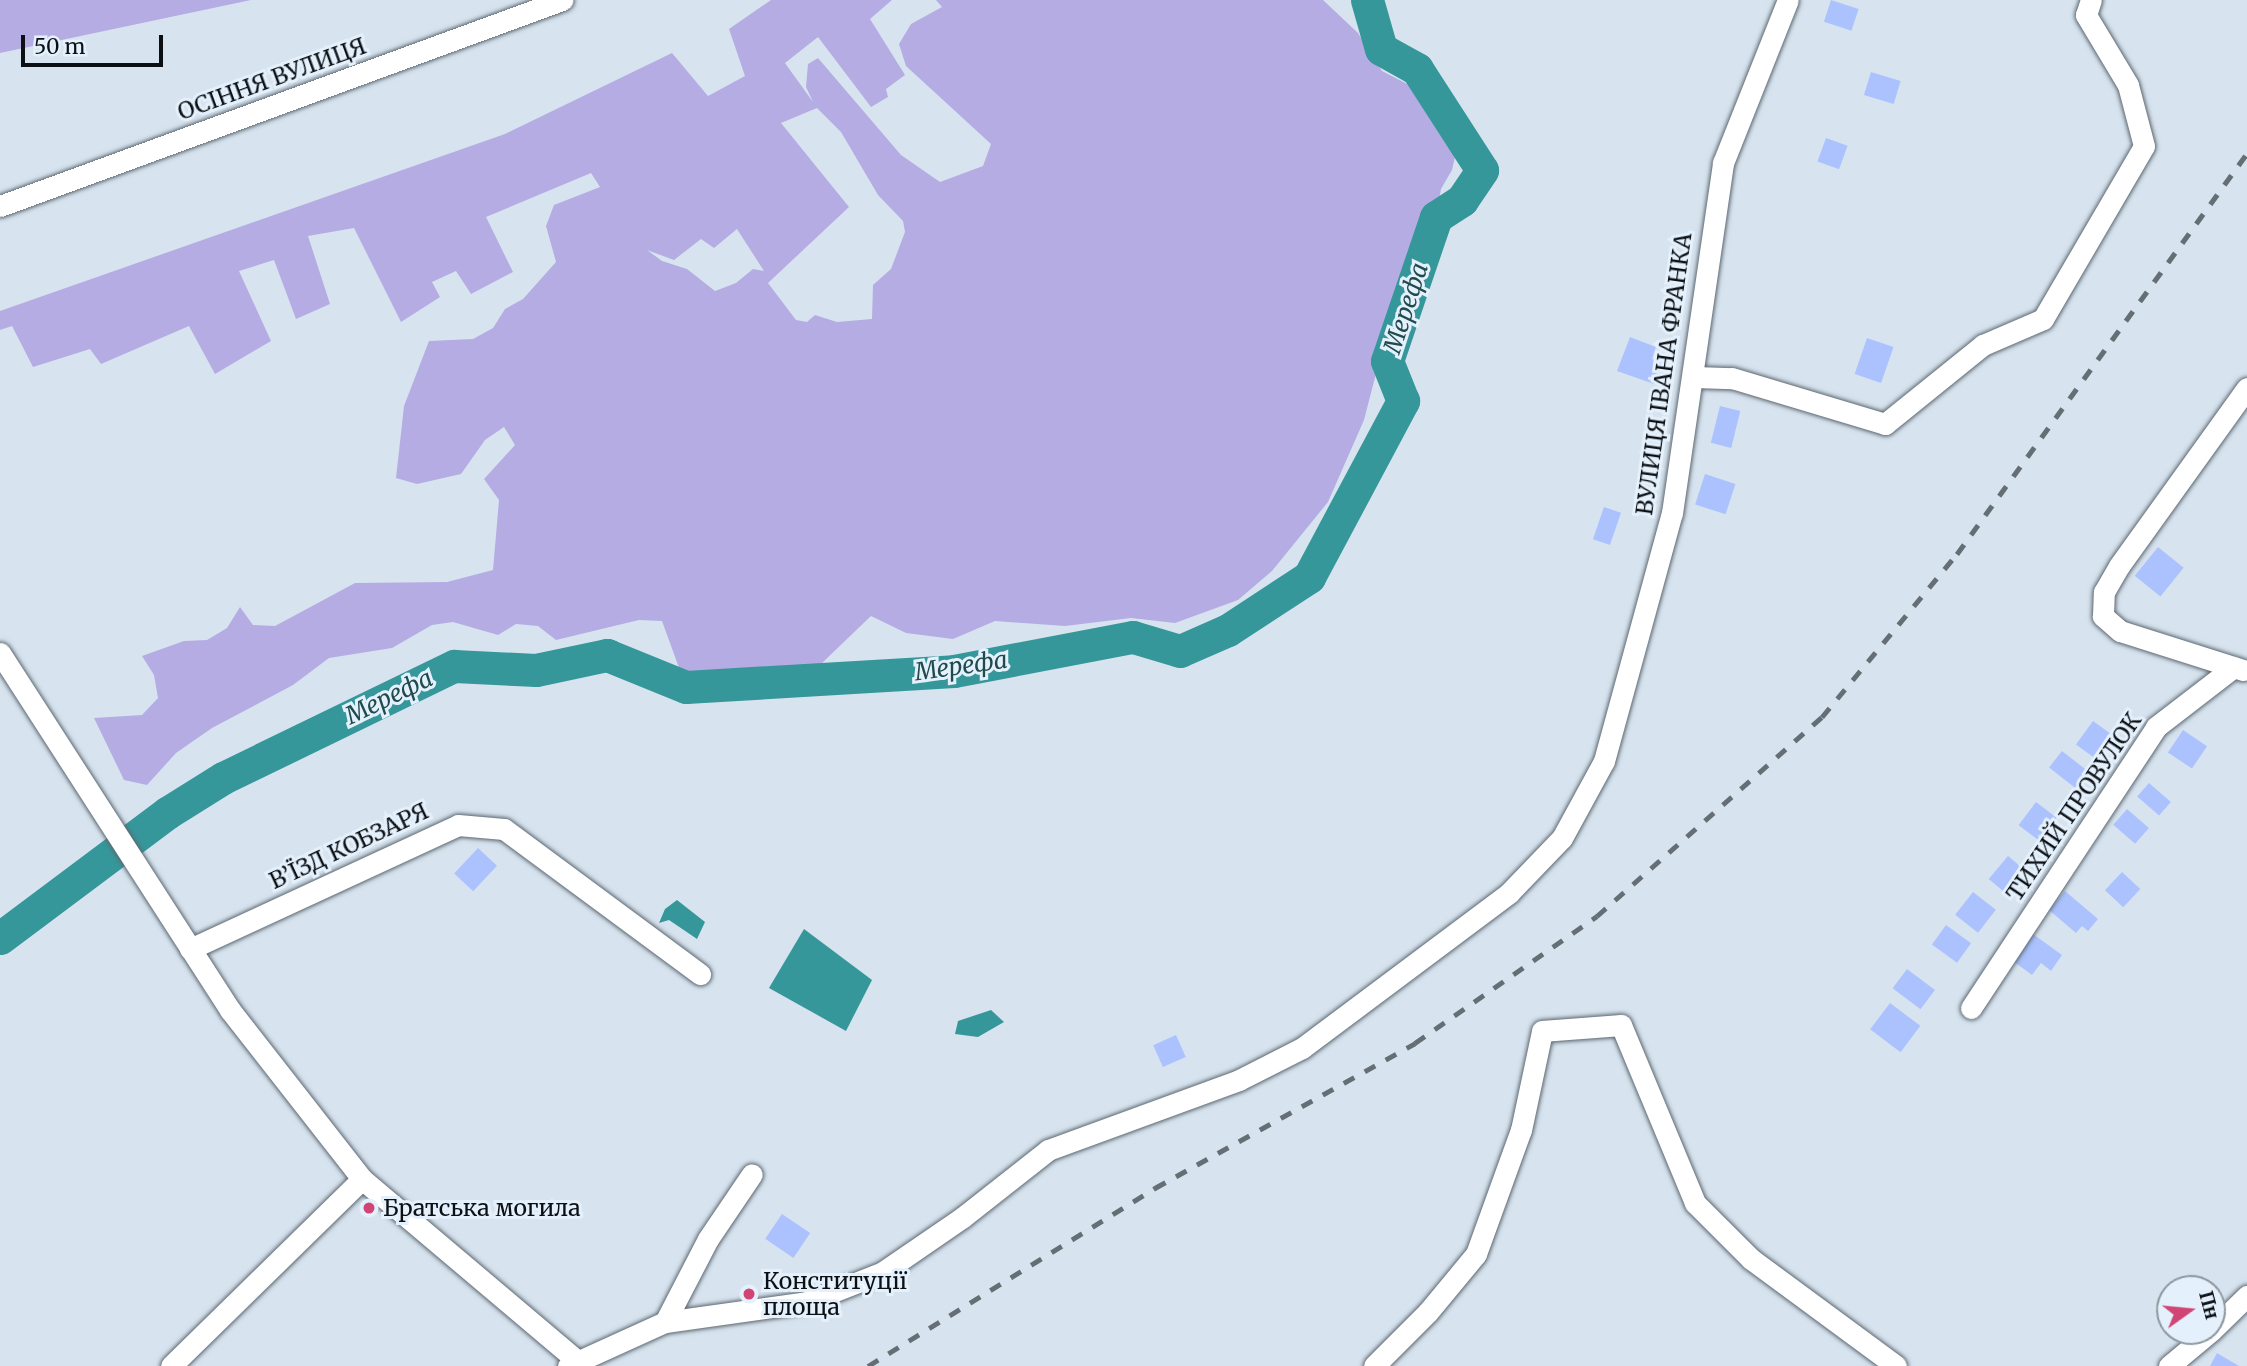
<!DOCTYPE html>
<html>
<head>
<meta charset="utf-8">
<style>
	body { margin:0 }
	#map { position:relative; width:2247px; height:1366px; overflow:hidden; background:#d7e4ef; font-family:Merriweather,serif }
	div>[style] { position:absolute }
	.green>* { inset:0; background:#b5ace4 }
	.water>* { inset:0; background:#36979a }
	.river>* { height:33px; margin:-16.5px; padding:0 16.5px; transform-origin:16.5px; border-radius:16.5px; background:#36979a }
	.building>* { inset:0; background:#abc2fe; transform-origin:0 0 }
	.roads { filter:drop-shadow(0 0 2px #5c6771) drop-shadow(0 0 2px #5c6771) }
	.minor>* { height:21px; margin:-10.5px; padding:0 10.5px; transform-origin:10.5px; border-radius:10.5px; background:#fff }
	.rail>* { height:5px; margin-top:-2.5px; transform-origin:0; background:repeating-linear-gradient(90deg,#666e75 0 12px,transparent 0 24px) }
	.dots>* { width:19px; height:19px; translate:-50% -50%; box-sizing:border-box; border:4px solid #e4f1fc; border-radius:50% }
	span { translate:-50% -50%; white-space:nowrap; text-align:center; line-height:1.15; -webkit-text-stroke:6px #e4f1fc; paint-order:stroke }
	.street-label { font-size:23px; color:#0c1014 }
	.poi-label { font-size:23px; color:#0c1014 }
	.left { translate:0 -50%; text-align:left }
	.water-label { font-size:24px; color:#204b4c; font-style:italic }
	.north { position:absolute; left:2156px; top:1275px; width:70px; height:70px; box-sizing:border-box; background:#e4f1fc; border:2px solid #8e979f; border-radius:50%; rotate:75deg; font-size:19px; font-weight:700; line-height:28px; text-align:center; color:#0c1014 }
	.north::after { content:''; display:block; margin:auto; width:24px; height:32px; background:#d14575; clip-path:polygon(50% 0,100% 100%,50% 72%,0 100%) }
	.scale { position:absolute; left:21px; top:35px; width:142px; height:32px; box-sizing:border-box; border:4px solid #0c1014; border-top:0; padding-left:9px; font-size:21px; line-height:24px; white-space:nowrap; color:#0c1014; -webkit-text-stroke:5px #e4f1fc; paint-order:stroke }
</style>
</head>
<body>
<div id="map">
	<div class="green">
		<i style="clip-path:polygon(0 0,251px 0,0 53px)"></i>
		<i style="clip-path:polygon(evenodd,771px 0,892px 0,870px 19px,905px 75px,886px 89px,888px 97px,871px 107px,818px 37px,785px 63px,813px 102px,806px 87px,808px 64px,818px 58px,901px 155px,940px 182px,983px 166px,991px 144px,906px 66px,899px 44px,911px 24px,942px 7px,936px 0,1323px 0,1358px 33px,1382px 71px,1421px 91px,1457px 148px,1452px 170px,1441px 189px,1436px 217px,1408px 250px,1364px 420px,1328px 502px,1272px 571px,1238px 600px,1175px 623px,1131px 618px,1065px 626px,995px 621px,953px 639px,906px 633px,871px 616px,822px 663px,757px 677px,711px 678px,686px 687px,662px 621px,639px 620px,556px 640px,538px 626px,516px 624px,498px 635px,453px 622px,432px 625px,392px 648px,329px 658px,293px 685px,212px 728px,176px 753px,147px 785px,124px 780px,94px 718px,142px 715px,158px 698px,154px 675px,142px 656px,184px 641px,207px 640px,227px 628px,240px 607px,253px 625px,275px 626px,355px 583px,447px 582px,493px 570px,499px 500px,484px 479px,515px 445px,504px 427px,485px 440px,461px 474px,417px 484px,396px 478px,404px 406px,429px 341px,473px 339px,493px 328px,505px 309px,523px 299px,556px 262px,546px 226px,554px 205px,600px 187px,591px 173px,486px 217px,513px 272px,471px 294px,456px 271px,432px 282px,440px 297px,401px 322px,354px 228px,308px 236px,330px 304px,296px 319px,274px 260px,239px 271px,271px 341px,215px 374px,189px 326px,101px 364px,90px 349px,33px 367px,12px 326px,0 330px,0 311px,505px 134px,672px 53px,708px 96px,745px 76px,729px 29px,771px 0,817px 108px,841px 132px,878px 195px,903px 221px,905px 232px,891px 269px,873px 285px,872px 319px,837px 322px,815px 315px,807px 322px,796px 320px,768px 283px,849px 207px,781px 123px,817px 108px,771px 0,737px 229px,764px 271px,753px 269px,736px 283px,715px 291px,687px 269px,662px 261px,647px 250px,674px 260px,701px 239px,714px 248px,737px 229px)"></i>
	</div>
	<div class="water">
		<i style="clip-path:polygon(677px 900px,705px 922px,697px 939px,669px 920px,659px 923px,665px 909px)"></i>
		<i style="clip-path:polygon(804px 929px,872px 980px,846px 1031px,769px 988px)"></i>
		<i style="clip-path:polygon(991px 1010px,1004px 1022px,978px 1037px,955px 1034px,958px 1021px)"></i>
	</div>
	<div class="river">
		<i style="left:0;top:938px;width:209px;rotate:-36.8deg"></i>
		<i style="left:167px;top:813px;width:66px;rotate:-32deg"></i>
		<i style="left:223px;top:778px;width:257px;rotate:-25.9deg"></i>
		<i style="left:454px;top:666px;width:82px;rotate:2.8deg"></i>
		<i style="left:536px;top:670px;width:73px;rotate:-11.9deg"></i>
		<i style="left:607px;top:655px;width:85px;rotate:22.1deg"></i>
		<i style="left:686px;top:687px;width:268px;rotate:-3.4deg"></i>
		<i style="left:954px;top:671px;width:182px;rotate:-10.8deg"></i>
		<i style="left:1133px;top:637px;width:49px;rotate:16.6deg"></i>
		<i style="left:1180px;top:651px;width:52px;rotate:-23.6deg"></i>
		<i style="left:1228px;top:630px;width:97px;rotate:-33.2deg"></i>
		<i style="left:1309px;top:577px;width:200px;rotate:-61.9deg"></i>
		<i style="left:1403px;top:401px;width:43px;rotate:-111.8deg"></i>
		<i style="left:1387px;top:361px;width:152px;rotate:-71.2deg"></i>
		<i style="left:1436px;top:217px;width:31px;rotate:-33deg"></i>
		<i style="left:1462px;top:200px;width:36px;rotate:-56deg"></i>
		<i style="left:1482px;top:170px;width:120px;rotate:-122.8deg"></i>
		<i style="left:1417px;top:69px;width:41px;rotate:-150.9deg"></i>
		<i style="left:1381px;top:49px;width:51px;rotate:-105.9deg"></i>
	</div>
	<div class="building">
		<i style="left:1831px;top:0;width:29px;height:23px;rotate:18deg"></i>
		<i style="left:1871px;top:72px;width:31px;height:24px;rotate:17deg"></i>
		<i style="left:1826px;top:138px;width:23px;height:25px;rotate:20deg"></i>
		<i style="clip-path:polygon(1630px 337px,1656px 347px,1652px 359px,1663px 363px,1654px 384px,1617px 371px)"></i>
		<i style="left:1867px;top:338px;width:28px;height:38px;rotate:19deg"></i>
		<i style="left:1720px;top:406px;width:21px;height:38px;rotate:14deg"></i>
		<i style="left:1705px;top:474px;width:32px;height:32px;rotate:18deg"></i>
		<i style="left:1604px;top:507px;width:18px;height:34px;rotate:19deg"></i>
		<i style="left:2158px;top:547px;width:33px;height:37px;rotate:39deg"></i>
		<i style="left:2093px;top:721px;width:27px;height:29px;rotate:36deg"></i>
		<i style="left:2183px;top:730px;width:29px;height:27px;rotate:34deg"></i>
		<i style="left:2062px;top:751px;width:33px;height:21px;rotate:38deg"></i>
		<i style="left:2149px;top:783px;width:29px;height:18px;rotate:41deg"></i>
		<i style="left:2036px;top:802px;width:26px;height:29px;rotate:37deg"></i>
		<i style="left:2127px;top:809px;width:29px;height:21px;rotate:41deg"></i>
		<i style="left:478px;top:848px;width:26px;height:35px;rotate:43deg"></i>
		<i style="left:2008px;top:856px;width:25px;height:30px;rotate:40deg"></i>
		<i style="left:2122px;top:872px;width:25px;height:25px;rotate:43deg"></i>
		<i style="clip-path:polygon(2065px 891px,2098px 919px,2088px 931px,2082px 926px,2076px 933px,2049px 910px)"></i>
		<i style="left:1973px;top:892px;width:29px;height:29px;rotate:38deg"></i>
		<i style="left:1946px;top:925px;width:31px;height:24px;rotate:36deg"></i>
		<i style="clip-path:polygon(2033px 934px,2062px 955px,2051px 971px,2041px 963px,2032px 975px,2013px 961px)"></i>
		<i style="left:1907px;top:969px;width:35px;height:24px;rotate:37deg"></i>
		<i style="left:1890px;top:1003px;width:38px;height:33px;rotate:37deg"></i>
		<i style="left:1176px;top:1035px;width:24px;height:25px;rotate:66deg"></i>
		<i style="left:782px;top:1214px;width:34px;height:30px;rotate:34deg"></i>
		<i style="clip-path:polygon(2217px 1353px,2239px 1366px,2210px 1366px)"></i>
	</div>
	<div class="roads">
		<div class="minor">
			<i style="left:0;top:206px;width:599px;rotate:-20.13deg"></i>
			<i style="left:1695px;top:377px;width:37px;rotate:2deg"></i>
			<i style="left:1732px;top:378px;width:160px;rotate:16.7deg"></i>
			<i style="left:1885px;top:424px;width:126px;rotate:-38.9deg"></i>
			<i style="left:1983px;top:345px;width:65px;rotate:-23.4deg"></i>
			<i style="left:2043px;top:319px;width:200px;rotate:-59.7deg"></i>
			<i style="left:2144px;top:146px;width:63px;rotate:-104.7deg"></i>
			<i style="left:2128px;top:85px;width:82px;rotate:-121deg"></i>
			<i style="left:2086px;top:15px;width:16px;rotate:-72deg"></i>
			<i style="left:0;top:653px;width:425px;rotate:57.2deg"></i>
			<i style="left:230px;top:1010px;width:214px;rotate:52deg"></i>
			<i style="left:362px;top:1179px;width:289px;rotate:40.2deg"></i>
			<i style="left:2243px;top:670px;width:129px;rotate:-162.4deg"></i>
			<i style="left:2120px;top:631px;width:23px;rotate:-139deg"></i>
			<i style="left:2103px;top:616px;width:24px;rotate:-88deg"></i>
			<i style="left:2104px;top:592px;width:30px;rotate:-60deg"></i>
			<i style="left:2119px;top:566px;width:219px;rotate:-54.3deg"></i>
			<i style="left:190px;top:949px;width:295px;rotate:-24.8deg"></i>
			<i style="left:458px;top:825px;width:46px;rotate:5deg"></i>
			<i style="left:504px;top:829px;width:244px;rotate:36.5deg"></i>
			<i style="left:1971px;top:1008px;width:336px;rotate:-56.6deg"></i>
			<i style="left:2156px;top:727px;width:98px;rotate:-37.6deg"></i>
			<i style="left:665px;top:1322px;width:93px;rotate:-62.6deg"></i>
			<i style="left:708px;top:1239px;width:78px;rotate:-55.9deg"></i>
			<i style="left:2212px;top:1330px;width:49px;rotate:-44.2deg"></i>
			<i style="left:171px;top:1366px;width:267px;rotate:-44.4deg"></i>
			<i style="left:568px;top:1366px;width:107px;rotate:-24.4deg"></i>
			<i style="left:665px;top:1322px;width:143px;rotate:-8deg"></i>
			<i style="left:807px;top:1302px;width:82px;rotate:-21.5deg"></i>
			<i style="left:883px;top:1272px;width:97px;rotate:-34.5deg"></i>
			<i style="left:963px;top:1217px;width:108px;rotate:-38.2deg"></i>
			<i style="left:1048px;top:1150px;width:203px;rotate:-20.1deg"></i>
			<i style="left:1239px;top:1080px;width:71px;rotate:-26.9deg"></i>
			<i style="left:1302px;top:1048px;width:259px;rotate:-36.8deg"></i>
			<i style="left:1509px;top:893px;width:76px;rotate:-46.1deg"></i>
			<i style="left:1562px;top:838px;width:88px;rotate:-61.4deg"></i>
			<i style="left:1604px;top:761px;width:257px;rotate:-74.7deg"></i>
			<i style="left:1672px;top:513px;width:354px;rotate:-81.7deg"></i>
			<i style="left:1723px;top:163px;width:175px;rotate:-68.3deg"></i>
			<i style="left:1374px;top:1366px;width:76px;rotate:-45deg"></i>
			<i style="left:1428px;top:1312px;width:75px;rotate:-50.4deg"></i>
			<i style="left:1476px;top:1254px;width:132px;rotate:-70.1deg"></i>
			<i style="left:1521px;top:1130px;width:101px;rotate:-78deg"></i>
			<i style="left:1542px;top:1031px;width:79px;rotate:-4.3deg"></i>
			<i style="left:1621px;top:1025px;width:193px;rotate:67.4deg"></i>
			<i style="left:1695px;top:1203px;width:79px;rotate:45deg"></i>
			<i style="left:1751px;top:1259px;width:180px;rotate:36.4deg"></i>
			<i style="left:2169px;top:1366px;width:55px;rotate:-39.8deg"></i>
		</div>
	</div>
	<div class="rail">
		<i style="left:868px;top:1366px;width:338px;rotate:-31.8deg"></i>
		<i style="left:1155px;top:1188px;width:298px;rotate:-29.1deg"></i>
		<i style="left:1415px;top:1043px;width:222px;rotate:-34.9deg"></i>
		<i style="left:1597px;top:916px;width:300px;rotate:-41.5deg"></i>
		<i style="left:1822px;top:717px;width:212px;rotate:-50.4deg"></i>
		<i style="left:1957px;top:554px;width:495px;rotate:-54.1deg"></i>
	</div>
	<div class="dots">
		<i style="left:369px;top:1208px;background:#d14575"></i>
		<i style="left:749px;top:1294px;background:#d14575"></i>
	</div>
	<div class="street-label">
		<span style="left:272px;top:79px;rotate:-20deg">ОСІННЯ ВУЛИЦЯ</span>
		<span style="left:1664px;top:374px;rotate:-82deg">ВУЛИЦЯ ІВАНА ФРАНКА</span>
		<span style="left:2074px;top:807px;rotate:-56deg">ТИХИЙ ПРОВУЛОК</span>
		<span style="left:349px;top:846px;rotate:-25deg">В’ЇЗД КОБЗАРЯ</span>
	</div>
	<div class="poi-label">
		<span class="left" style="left:383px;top:1208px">Братська могила</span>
		<span class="left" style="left:763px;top:1294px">Конституції<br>площа</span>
	</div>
	<div class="water-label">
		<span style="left:1406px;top:308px;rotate:-72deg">Мерефа</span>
		<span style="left:961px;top:666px;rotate:-8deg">Мерефа</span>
		<span style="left:389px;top:697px;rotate:-26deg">Мерефа</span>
	</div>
	<div class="north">Пн</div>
	<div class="scale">50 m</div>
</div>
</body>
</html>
